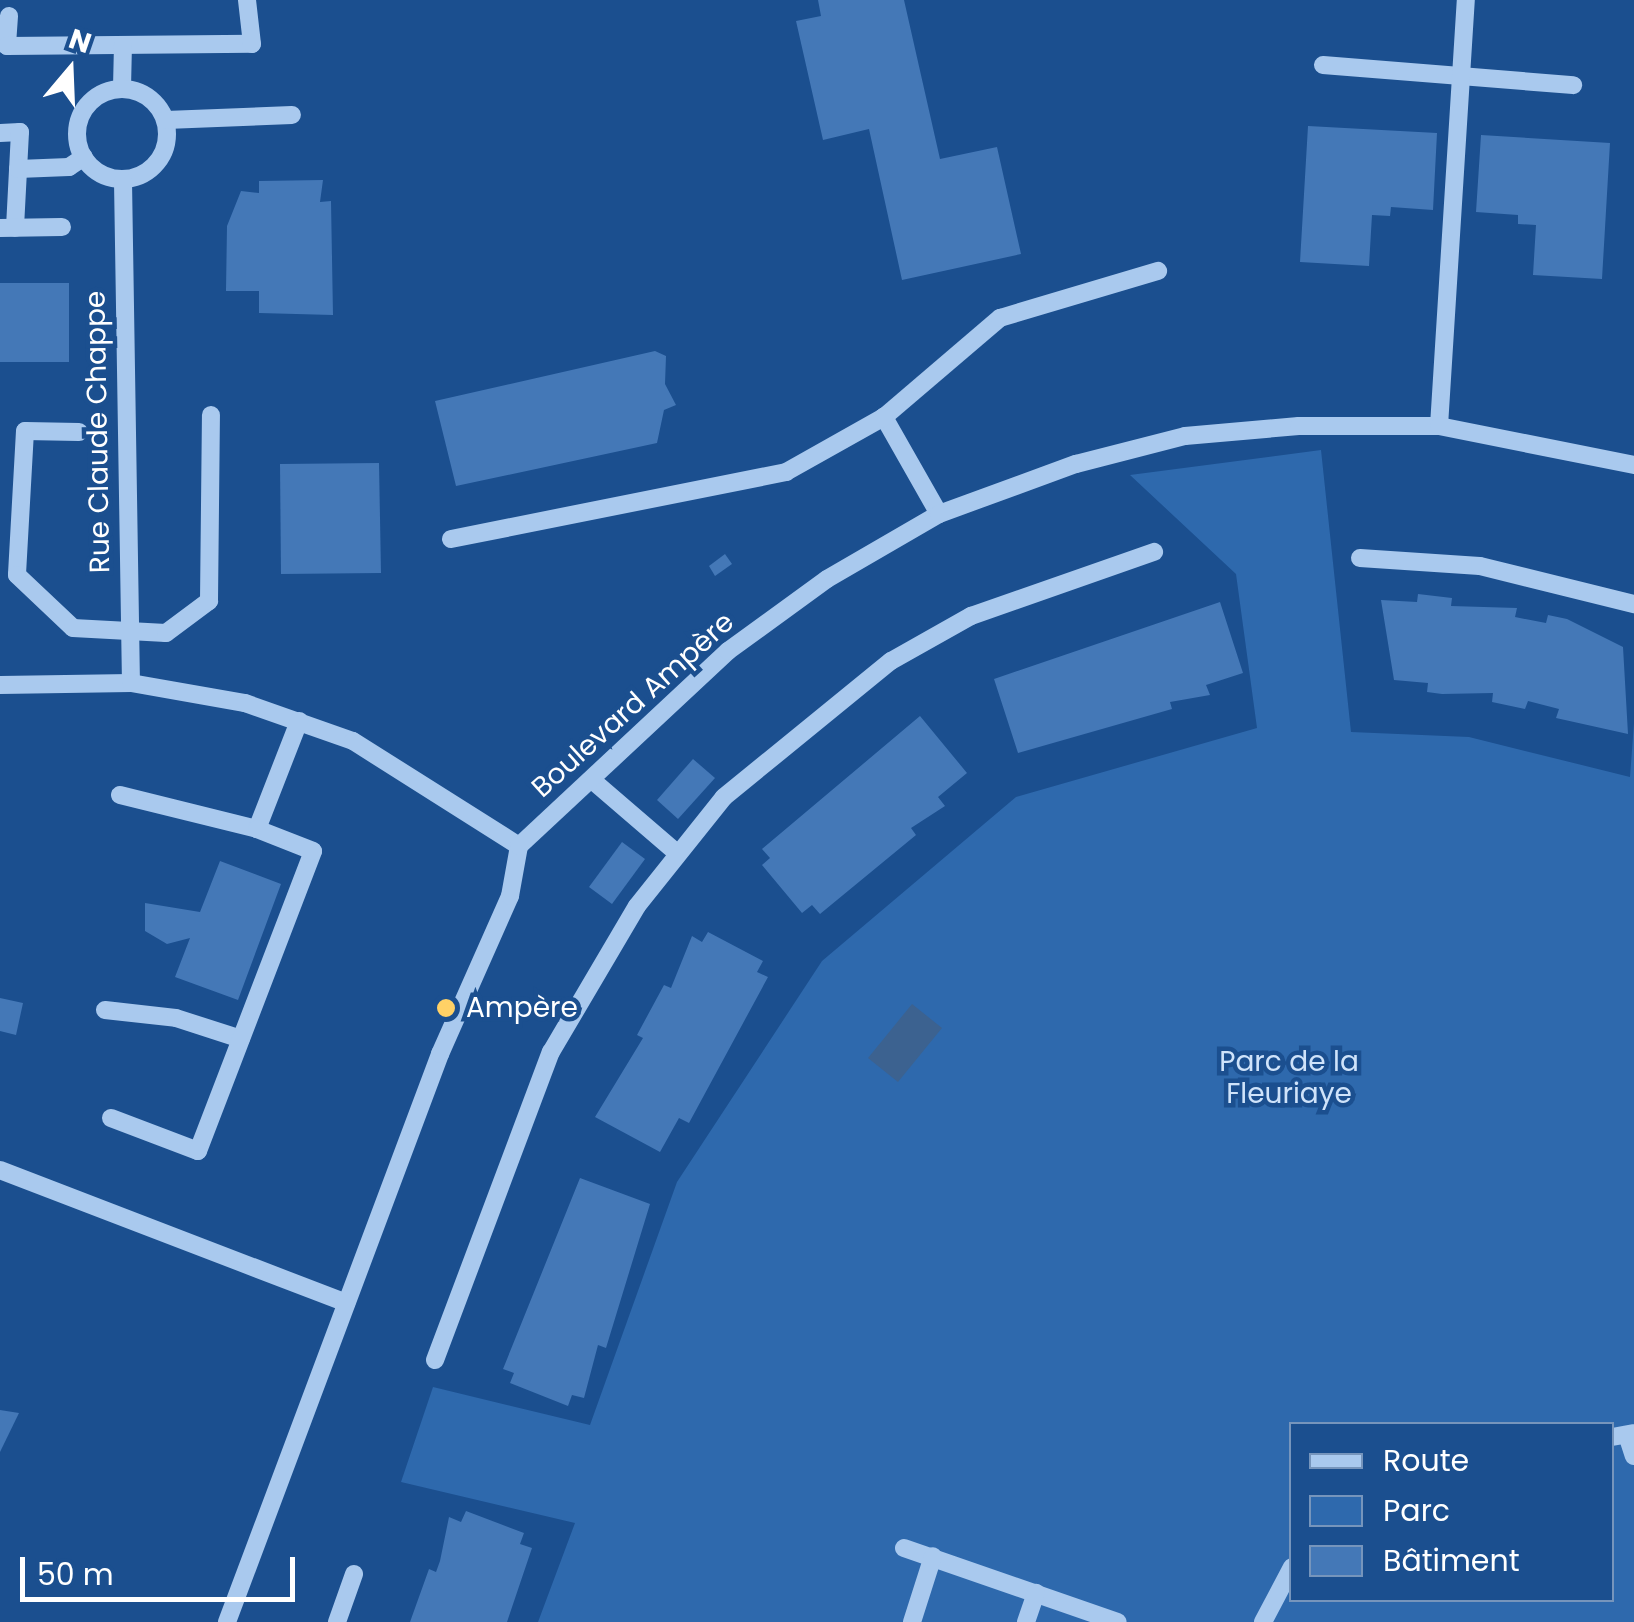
<!DOCTYPE html>
<meta charset="utf-8">
<style>
body{margin:0}
#map{position:relative;width:1634px;height:1622px;overflow:hidden;background:#1b4f8f;font-family:Poppins,sans-serif}
div>[style]{position:absolute}
[style*='--x']{left:calc(var(--x)*1px);top:calc(var(--y)*1px);width:calc(var(--w)*1px);rotate:calc(var(--a)*1deg)}
.green>*{inset:0;background:#2e69ad}
.water>*{inset:0;background:#3c6290}
.building>*{inset:0;background:#4478b7}
.minor>*{height:18px;margin:-9px;padding:0 9px;transform-origin:9px;border-radius:9px;background:#a9c9ee}
.minor>.ring{margin:-9px;padding:0;box-sizing:content-box;background:none;border:18px solid #a9c9ee;border-radius:50%}
.dots>*{width:28px;height:28px;translate:-50% -50%;box-sizing:border-box;border:5px solid #1b4f8f;border-radius:50%}
span{translate:-50% -50%;white-space:nowrap;text-align:center;line-height:1.15;-webkit-text-stroke:9px #1b4f8f;paint-order:stroke}
.street-label{font-size:28px;color:#fff}
.poi-label{font-size:28px;color:#fff}
.left{translate:0 -50%;text-align:left}
.park-label{font-size:28px;color:#cfe3fa}
.legend{position:absolute;left:1289px;top:1422px;width:325px;height:180px;box-sizing:border-box;background:#1b4f8f;border:2px solid #7695bc;margin:0;padding:12px 18px;list-style:none;font-size:30px;color:#fff}
.legend li{display:flex;align-items:center;gap:20px;height:50px}
.legend b{width:50px;border:2px solid #7695bc}
.north{position:absolute;left:20px;top:20px;width:100px;height:100px;-webkit-text-stroke:8px #1b4f8f;paint-order:stroke;rotate:19deg;font-size:28px;font-weight:700;line-height:40px;text-align:center;color:#fff}
.north::after{content:'';display:block;margin:auto;width:35px;height:45px;background:#fff;clip-path:polygon(50% 0,100% 100%,50% 72%,0 100%)}
.scale{position:absolute;left:20px;top:1557px;width:275px;height:45px;box-sizing:border-box;border:5px solid #fff;border-top:0;padding-left:12px;font-size:30px;line-height:35px;white-space:nowrap;color:#fff;-webkit-text-stroke:8px #1b4f8f;paint-order:stroke}
</style>
<div id="map">
<div class="green">
<div style="clip-path:polygon(evenodd,1321px 450px,1351px 732px,1469px 737px,1630px 777px,1634px 723px,1634px 1622px,538px 1622px,575px 1523px,401px 1482px,433px 1387px,590px 1425px,677px 1182px,822px 961px,1016px 797px,1257px 728px,1236px 574px,1130px 475px,1321px 450px,1292px 1424px,1612px 1424px,1612px 1600px,1292px 1600px,1292px 1424px)"></div>
</div>
<div class="water">
<div style="clip-path:polygon(912px 1004px,942px 1028px,898px 1082px,868px 1058px)"></div>
</div>
<div class="building">
<div style="clip-path:polygon(818px 0,904px 0,940px 159px,997px 147px,1021px 254px,902px 280px,869px 129px,823px 140px,796px 21px,821px 16px)"></div>
<div style="clip-path:polygon(1308px 126px,1437px 133px,1433px 210px,1391px 207px,1390px 216px,1372px 215px,1369px 266px,1300px 262px)"></div>
<div style="clip-path:polygon(1481px 135px,1610px 143px,1602px 279px,1533px 275px,1536px 225px,1518px 224px,1518px 215px,1476px 212px)"></div>
<div style="clip-path:polygon(323px 180px,320px 202px,331px 201px,333px 315px,259px 313px,259px 291px,226px 291px,227px 226px,241px 191px,259px 193px,259px 181px)"></div>
<div style="clip-path:polygon(0 283px,69px 283px,69px 362px,0 362px)"></div>
<div style="clip-path:polygon(655px 351px,666px 356px,665px 384px,676px 405px,664px 410px,657px 443px,456px 486px,435px 401px)"></div>
<div style="clip-path:polygon(379px 463px,381px 573px,281px 574px,280px 464px)"></div>
<div style="clip-path:polygon(725px 554px,732px 564px,715px 576px,709px 566px)"></div>
<div style="clip-path:polygon(1418px 594px,1452px 598px,1451px 606px,1517px 608px,1515px 617px,1546px 623px,1548px 615px,1567px 619px,1623px 647px,1628px 734px,1556px 718px,1559px 709px,1528px 701px,1525px 709px,1492px 702px,1493px 693px,1442px 694px,1427px 692px,1428px 683px,1394px 680px,1381px 600px,1417px 602px)"></div>
<div style="clip-path:polygon(1220px 602px,1243px 673px,1206px 685px,1210px 695px,1170px 702px,1172px 709px,1018px 753px,994px 679px)"></div>
<div style="clip-path:polygon(920px 716px,967px 773px,938px 797px,945px 806px,911px 828px,916px 835px,820px 914px,812px 905px,802px 913px,762px 865px,770px 858px,762px 849px)"></div>
<div style="clip-path:polygon(693px 759px,715px 778px,678px 819px,657px 800px)"></div>
<div style="clip-path:polygon(622px 842px,645px 859px,612px 904px,589px 887px)"></div>
<div style="clip-path:polygon(220px 861px,281px 884px,238px 1000px,175px 977px,190px 938px,167px 944px,145px 931px,145px 903px,200px 912px)"></div>
<div style="clip-path:polygon(708px 932px,763px 961px,757px 972px,768px 977px,689px 1123px,679px 1118px,660px 1152px,595px 1117px,643px 1038px,637px 1035px,664px 985px,671px 988px,692px 936px,702px 942px)"></div>
<div style="clip-path:polygon(0 998px,23px 1003px,16px 1035px,0 1031px)"></div>
<div style="clip-path:polygon(580px 1178px,650px 1204px,606px 1348px,598px 1345px,584px 1398px,572px 1395px,568px 1406px,510px 1383px,514px 1373px,503px 1369px)"></div>
<div style="clip-path:polygon(0 1410px,19px 1413px,0 1452px)"></div>
<div style="clip-path:polygon(466px 1511px,524px 1533px,520px 1544px,532px 1548px,507px 1622px,410px 1622px,429px 1569px,436px 1572px,440px 1561px,449px 1517px,461px 1522px)"></div>
</div>
<div class="minor">
<div style="--x:9;--y:16;--w:30;--a:94"></div>
<div style="--x:7;--y:46;--w:245;--a:-0.5"></div>
<div style="--x:252;--y:44;--w:44;--a:-96.5"></div>
<div style="--x:1323;--y:65;--w:251;--a:4.6"></div>
<div style="--x:122;--y:88;--w:43;--a:-88.7"></div>
<div class="ring" style="left:77px;top:89px;width:72px;height:72px"></div>
<div style="--x:166;--y:120;--w:126;--a:-2.3"></div>
<div style="--x:0;--y:133;--w:20;--a:-3"></div>
<div style="--x:20;--y:132;--w:96;--a:93"></div>
<div style="--x:18;--y:169;--w:51;--a:-2.2"></div>
<div style="--x:69;--y:167;--w:18;--a:-34"></div>
<div style="--x:123;--y:181;--w:502;--a:89.09"></div>
<div style="--x:0;--y:228;--w:62;--a:-0.9"></div>
<div style="--x:1439;--y:426;--w:427;--a:-86.4"></div>
<div style="--x:79;--y:432;--w:54;--a:-178.9"></div>
<div style="--x:25;--y:431;--w:144;--a:93.2"></div>
<div style="--x:17;--y:575;--w:77;--a:43.4"></div>
<div style="--x:73;--y:628;--w:93;--a:3.1"></div>
<div style="--x:166;--y:633;--w:54;--a:-36.7"></div>
<div style="--x:209;--y:601;--w:186;--a:-89.4"></div>
<div style="--x:939;--y:514;--w:112;--a:-119.6"></div>
<div style="--x:884;--y:417;--w:153;--a:-40.5"></div>
<div style="--x:1000;--y:318;--w:165;--a:-16.6"></div>
<div style="--x:451;--y:539;--w:342;--a:-11.3"></div>
<div style="--x:786;--y:472;--w:112;--a:-29.3"></div>
<div style="--x:1360;--y:558;--w:120;--a:3.8"></div>
<div style="--x:1480;--y:566;--w:159;--a:13.9"></div>
<div style="--x:0;--y:685;--w:131;--a:-0.9"></div>
<div style="--x:131;--y:683;--w:116;--a:10"></div>
<div style="--x:245;--y:703;--w:114;--a:19.4"></div>
<div style="--x:353;--y:741;--w:196;--a:32.3"></div>
<div style="--x:592;--y:780;--w:112;--a:40.7"></div>
<div style="--x:120;--y:795;--w:141;--a:13.9"></div>
<div style="--x:257;--y:829;--w:116;--a:-68.7"></div>
<div style="--x:105;--y:1010;--w:71;--a:6.4"></div>
<div style="--x:176;--y:1018;--w:68;--a:17.9"></div>
<div style="--x:111;--y:1118;--w:93;--a:20.8"></div>
<div style="--x:198;--y:1151;--w:321;--a:-69"></div>
<div style="--x:313;--y:851;--w:60;--a:-158.6"></div>
<div style="--x:0;--y:1170;--w:371;--a:21"></div>
<div style="--x:435;--y:1360;--w:329;--a:-69.4"></div>
<div style="--x:551;--y:1052;--w:169;--a:-59.5"></div>
<div style="--x:637;--y:906;--w:139;--a:-51.4"></div>
<div style="--x:724;--y:797;--w:215;--a:-39.2"></div>
<div style="--x:891;--y:661;--w:92;--a:-29.4"></div>
<div style="--x:971;--y:616;--w:194;--a:-19.3"></div>
<div style="--x:1627;--y:1435;--w:22;--a:72"></div>
<div style="--x:1612;--y:1437;--w:22;--a:-10"></div>
<div style="--x:904;--y:1548;--w:226;--a:19.1"></div>
<div style="--x:227;--y:1622;--w:607;--a:-69.44"></div>
<div style="--x:440;--y:1054;--w:173;--a:-66.1"></div>
<div style="--x:510;--y:896;--w:51;--a:-79.8"></div>
<div style="--x:519;--y:846;--w:286;--a:-43"></div>
<div style="--x:728;--y:651;--w:122;--a:-36"></div>
<div style="--x:827;--y:579;--w:129;--a:-30.1"></div>
<div style="--x:939;--y:514;--w:146;--a:-20.1"></div>
<div style="--x:1076;--y:464;--w:113;--a:-14.4"></div>
<div style="--x:1185;--y:436;--w:114;--a:-5"></div>
<div style="--x:1299;--y:426;--w:140;--a:0"></div>
<div style="--x:1439;--y:426;--w:199;--a:11.3"></div>
<div style="--x:337;--y:1622;--w:51;--a:-70.5"></div>
<div style="--x:912;--y:1622;--w:69;--a:-72.3"></div>
<div style="--x:1026;--y:1622;--w:31;--a:-71"></div>
<div style="--x:1263;--y:1622;--w:62;--a:-62.2"></div>
</div>
<div class="dots">
<div style="left:446px;top:1008px;background:#ffd166"></div>
</div>
<div class="street-label">
<span style="left:98px;top:432px;rotate:-91deg">Rue Claude Chappe</span>
<span style="left:633px;top:705px;rotate:-42deg">Boulevard Ampère</span>
</div>
<div class="poi-label">
<span class="left" style="left:466px;top:1008px">Ampère</span>
</div>
<div class="park-label">
<span style="left:1289px;top:1078px">Parc de la<br>Fleuriaye</span>
</div>
<ul class="legend">
<li><b style="height:12px;background:#a9c9ee"></b>Route</li>
<li><b style="height:28px;background:#2e69ad"></b>Parc</li>
<li><b style="height:28px;background:#4478b7"></b>Bâtiment</li>
</ul>
<div class="north">N</div>
<div class="scale">50 m</div>
</div>
